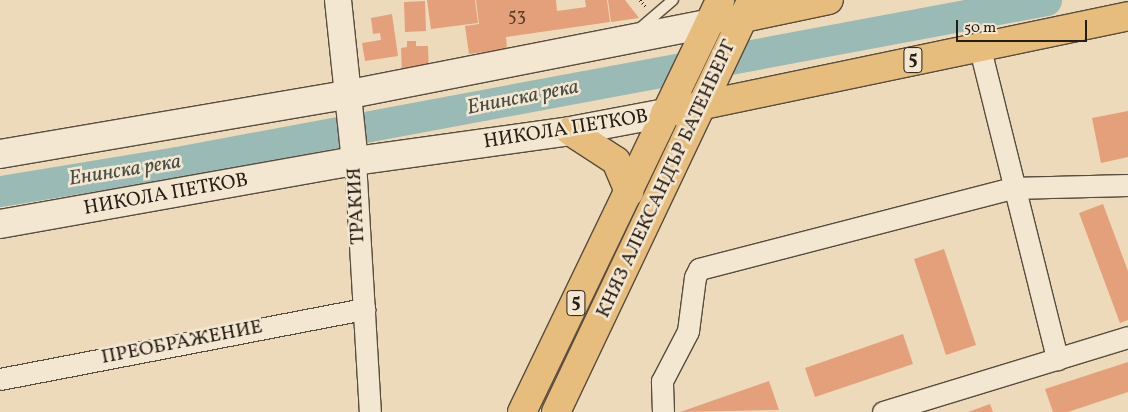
<!DOCTYPE html>
<meta charset="utf-8">
<style>
body{margin:0}
#map{position:relative;width:1128px;height:412px;overflow:hidden;background:#eddaba;font-family:Vollkorn,serif}
div>[style]{position:absolute}
[style*='--x']{left:calc(var(--x)*1px);top:calc(var(--y)*1px);width:calc(var(--w)*1px);rotate:calc(var(--a)*1deg)}
.river>*{height:31px;margin:-15.5px;padding:0 15.5px;transform-origin:15.5px;border-radius:15.5px;background:#9abab5}
.building>*{inset:0;background:#e4a07a}
.path>*{height:3px;margin-top:-1.5px;transform-origin:0;background:repeating-linear-gradient(90deg,#261d15 0 1px,transparent 0 3.5px)}
.roads{filter:drop-shadow(1px 0 #584c3e) drop-shadow(-1px 0 #584c3e) drop-shadow(0 1px #584c3e) drop-shadow(0 -1px #584c3e)}
.service>*{height:10px;margin:-5px;padding:0 5px;transform-origin:5px;border-radius:5px;background:#f3e7d2}
.minor>*{height:21px;margin:-10.5px;padding:0 10.5px;transform-origin:10.5px;border-radius:10.5px;background:#f3e7d2}
.tertiary>*{height:26px;margin:-13px;padding:0 13px;transform-origin:13px;border-radius:13px;background:#f3e7d2}
.secondary>*{height:28px;margin:-14px;padding:0 14px;transform-origin:14px;border-radius:14px;background:#f3e7d2}
.primary>*{height:28px;margin:-14px;padding:0 14px;transform-origin:14px;border-radius:14px;background:#e6bd7d}
span{translate:-50% -50%;white-space:nowrap;text-align:center;line-height:1.15;-webkit-text-stroke:5px #f3e7d2;paint-order:stroke}
.number-label{font-size:18px;color:#563e2e}
.number-label span{-webkit-text-stroke-width:0}
.shield-label span{padding:1px 4px;background:#f3e7d2;border:1px solid;border-radius:4px;-webkit-text-stroke-width:0}
.shield-label{font-size:19px;color:#261d15;font-weight:700}
.street-label{font-size:20px;color:#261d15}
.water-label{font-size:21px;color:#494c45;font-style:italic}
.scale{position:absolute;left:956px;top:20px;width:131px;height:22px;box-sizing:border-box;border:2px solid #261d15;border-top:0;padding-left:6px;font-size:15px;line-height:18px;white-space:nowrap;color:#261d15;-webkit-text-stroke:4px #f3e7d2;paint-order:stroke}
</style>
<div id="map">
<div class="river">
<div style="--x:0;--y:191;--w:179;--a:-9.3"></div>
<div style="--x:177;--y:162;--w:884;--a:-10.56"></div>
</div>
<div class="building">
<div style="clip-path:polygon(427px 0,475px 0,478px 23px,431px 29px)"></div>
<div style="clip-path:polygon(476px 0,556px 0,557px 11px,586px 7px,585px 0,607px 0,610px 22px,506px 37px,507px 49px,469px 54px,465px 26px,479px 24px)"></div>
<div style="clip-path:polygon(608px 0,625px 0,639px 18px,611px 22px)"></div>
<div style="clip-path:polygon(425px 1px,426px 31px,405px 32px,404px 2px)"></div>
<div style="clip-path:polygon(392px 14px,398px 56px,365px 61px,362px 43px,381px 40px,380px 33px,373px 34px,371px 18px)"></div>
<div style="clip-path:polygon(407px 41px,416px 41px,416px 46px,428px 46px,429px 74px,402px 76px,401px 48px,407px 47px)"></div>
<div style="clip-path:polygon(1128px 111px,1128px 157px,1101px 163px,1092px 118px)"></div>
<div style="clip-path:polygon(1103px 204px,1128px 271px,1128px 320px,1120px 323px,1079px 213px)"></div>
<div style="clip-path:polygon(944px 249px,976px 345px,946px 355px,914px 259px)"></div>
<div style="clip-path:polygon(903px 334px,913px 364px,815px 397px,805px 368px)"></div>
<div style="clip-path:polygon(1128px 362px,1128px 392px,1068px 412px,1053px 412px,1045px 389px)"></div>
<div style="clip-path:polygon(769px 381px,779px 410px,680px 412px)"></div>
<div style="clip-path:polygon(990px 404px,993px 412px,968px 412px)"></div>
</div>
<div class="path">
<div style="--x:640;--y:0;--w:9;--a:49"></div>
</div>
<div class="roads">
<div class="service">
<div style="--x:638;--y:30;--w:46;--a:-40.6"></div>
</div>
<div class="minor">
<div style="--x:979;--y:45;--w:324;--a:76"></div>
<div style="--x:355;--y:161;--w:251;--a:86.6"></div>
<div style="--x:0;--y:379;--w:371;--a:-10.9"></div>
<div style="--x:663;--y:412;--w:31;--a:-92"></div>
<div style="--x:662;--y:381;--w:56;--a:-62.5"></div>
<div style="--x:688;--y:331;--w:54;--a:-82.6"></div>
<div style="--x:695;--y:277;--w:9;--a:-63"></div>
<div style="--x:699;--y:269;--w:323;--a:-14.5"></div>
<div style="--x:1012;--y:188;--w:116;--a:-1.5"></div>
<div style="--x:883;--y:412;--w:256;--a:-17"></div>
</div>
<div class="tertiary">
<div style="--x:338;--y:0;--w:162;--a:84"></div>
</div>
<div class="secondary">
<div style="--x:0;--y:154;--w:355;--a:-9.7"></div>
<div style="--x:350;--y:94;--w:365;--a:-11.1"></div>
<div style="--x:0;--y:224;--w:361;--a:-10.1"></div>
<div style="--x:355;--y:161;--w:217;--a:-7.9"></div>
<div style="--x:570;--y:131;--w:97;--a:-10.7"></div>
</div>
<div class="primary">
<div style="--x:729;--y:21;--w:102;--a:-11.9"></div>
<div style="--x:665;--y:113;--w:473;--a:-11.8"></div>
<div style="--x:570;--y:131;--w:55;--a:33.1"></div>
<div style="--x:616;--y:161;--w:34;--a:67"></div>
<div style="--x:522;--y:412;--w:457;--a:-64.3"></div>
<div style="--x:556;--y:412;--w:456;--a:-64.6"></div>
</div>
</div>
<div class="number-label">
<span style="left:517px;top:17px">53</span>
</div>
<div class="shield-label">
<span style="left:913px;top:60px">5</span>
<span style="left:576px;top:303px">5</span>
</div>
<div class="street-label">
<span style="left:566px;top:130px;rotate:-9deg">НИКОЛА ПЕТКОВ</span>
<span style="left:667px;top:179px;rotate:-65deg">КНЯЗ АЛЕКСАНДЪР БАТЕНБЕРГ</span>
<span style="left:166px;top:195px;rotate:-10deg">НИКОЛА ПЕТКОВ</span>
<span style="left:357px;top:206px;rotate:-93deg">ТРАКИЯ</span>
<span style="left:182px;top:343px;rotate:-11deg">ПРЕОБРАЖЕНИЕ</span>
</div>
<div class="water-label">
<span style="left:523px;top:98px;rotate:-11deg">Енинска река</span>
<span style="left:125px;top:171px;rotate:-9deg">Енинска река</span>
</div>
<div class="scale">50 m</div>
</div>
